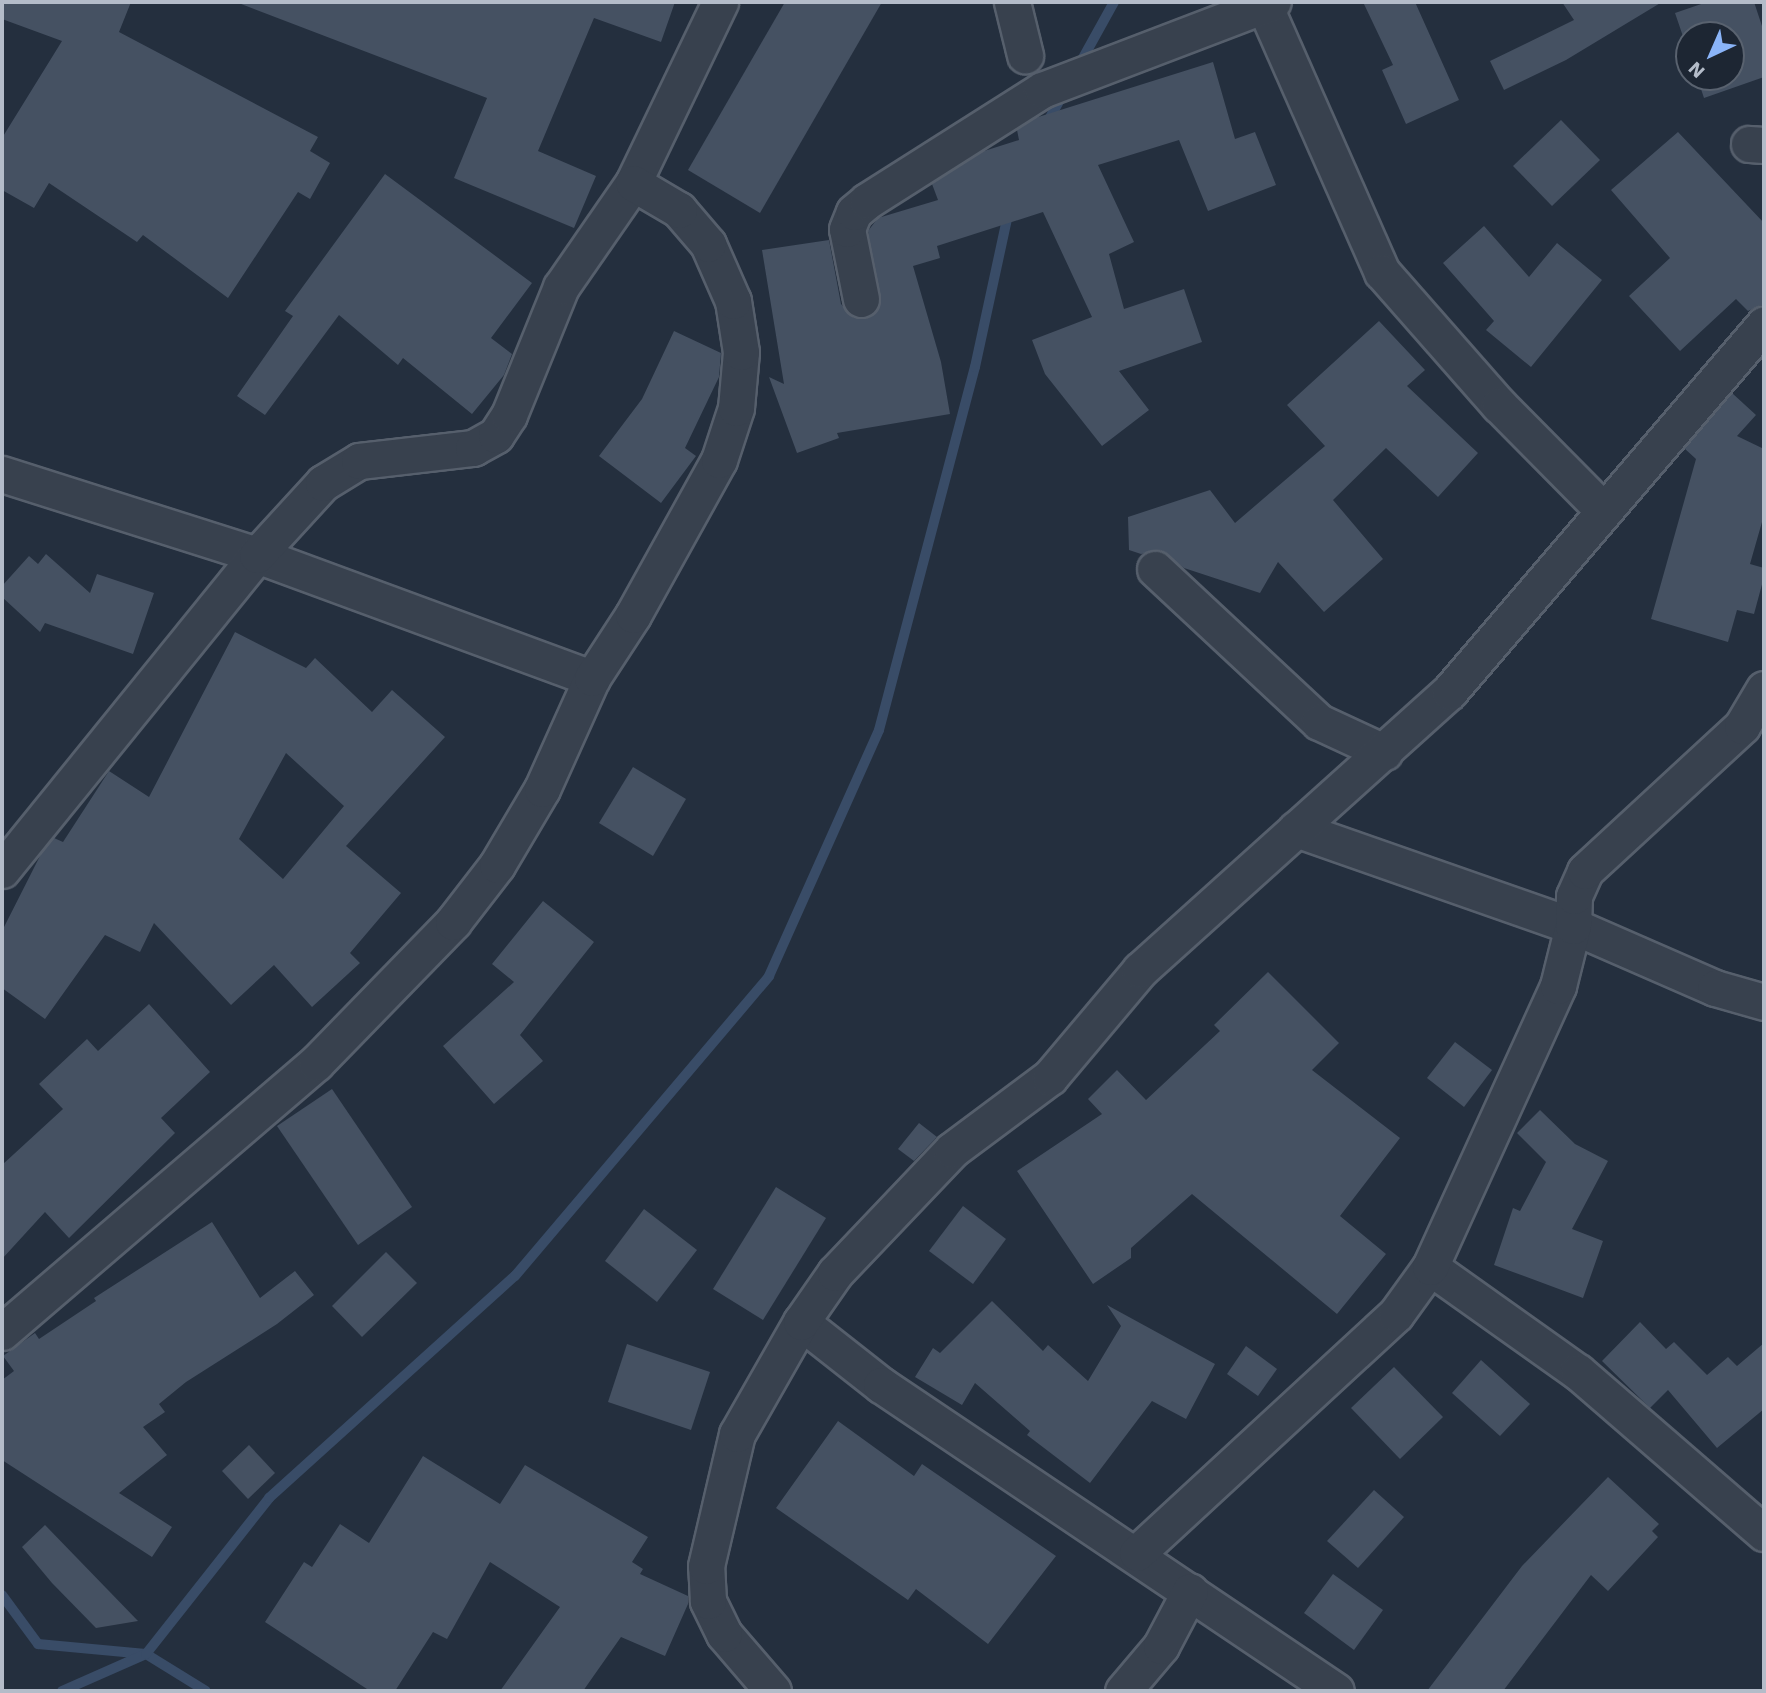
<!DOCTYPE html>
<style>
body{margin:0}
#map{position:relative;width:1766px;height:1693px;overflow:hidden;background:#242f3e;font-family:"Work Sans",sans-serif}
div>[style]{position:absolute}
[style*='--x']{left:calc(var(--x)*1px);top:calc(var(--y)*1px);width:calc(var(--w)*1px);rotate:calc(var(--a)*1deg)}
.stream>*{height:10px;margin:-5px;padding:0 5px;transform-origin:5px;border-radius:5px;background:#394c67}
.building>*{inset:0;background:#455162}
.roads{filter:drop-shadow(2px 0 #565f6c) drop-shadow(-2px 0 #565f6c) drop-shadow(0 2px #565f6c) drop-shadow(0 -2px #565f6c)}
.street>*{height:35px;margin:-17.5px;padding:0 17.5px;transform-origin:17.5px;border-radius:17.5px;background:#38414e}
span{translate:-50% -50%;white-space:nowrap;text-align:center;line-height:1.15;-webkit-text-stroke:5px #1d2633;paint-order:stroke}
.frame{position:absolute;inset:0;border:4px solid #b4bcc9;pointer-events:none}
.north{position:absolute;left:1675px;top:21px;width:70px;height:70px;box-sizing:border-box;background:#1d2633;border:2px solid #59626f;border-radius:50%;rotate:224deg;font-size:19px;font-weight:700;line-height:28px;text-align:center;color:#b4bcc9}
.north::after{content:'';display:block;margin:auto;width:24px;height:32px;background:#8ab4f8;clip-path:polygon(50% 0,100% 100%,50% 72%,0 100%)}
</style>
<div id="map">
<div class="stream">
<div style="--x:1078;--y:67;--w:74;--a:-61"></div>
<div style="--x:1047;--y:123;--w:37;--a:-61"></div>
<div style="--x:2;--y:1595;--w:61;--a:53.7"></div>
<div style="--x:38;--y:1644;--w:108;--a:5.3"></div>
<div style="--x:146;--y:1654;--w:70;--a:31.7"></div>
<div style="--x:62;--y:1691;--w:92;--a:-23.8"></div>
<div style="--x:146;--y:1654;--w:199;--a:-51.7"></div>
<div style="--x:269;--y:1498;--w:331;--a:-42.1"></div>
<div style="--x:515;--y:1276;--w:393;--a:-49.7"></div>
<div style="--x:769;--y:976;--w:269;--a:-65.9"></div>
<div style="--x:879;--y:730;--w:375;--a:-75.2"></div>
<div style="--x:975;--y:367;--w:161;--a:-77.8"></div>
</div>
<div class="building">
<div style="clip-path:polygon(2px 2px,131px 2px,119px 32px,318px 137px,310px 151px,330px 163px,310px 199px,298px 192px,228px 298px,143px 235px,137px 242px,49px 183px,34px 208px,2px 190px,2px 138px,62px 41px,2px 19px)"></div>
<div style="clip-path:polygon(236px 2px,675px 2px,661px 42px,594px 18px,538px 151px,596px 176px,574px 228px,454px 178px,487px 98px)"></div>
<div style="clip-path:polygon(785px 2px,882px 2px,760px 213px,688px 170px)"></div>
<div style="clip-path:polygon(1363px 2px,1415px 2px,1459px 100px,1406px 124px,1382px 70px,1393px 65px)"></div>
<div style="clip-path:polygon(1562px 2px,1662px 2px,1566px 60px,1504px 90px,1490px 61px,1574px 20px)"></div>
<div style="clip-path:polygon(1707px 2px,1754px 2px,1764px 32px,1764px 77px,1704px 98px,1697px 77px,1731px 77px,1731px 35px,1689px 35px,1689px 54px,1675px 13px)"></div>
<div style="clip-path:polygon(1213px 62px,1235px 139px,1255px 132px,1276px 185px,1208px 211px,1179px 140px,1098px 165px,1134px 242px,1109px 254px,1124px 309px,1184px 289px,1202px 342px,1119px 371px,1149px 410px,1102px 446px,1045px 374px,1032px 340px,1092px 317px,1043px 212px,937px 246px,940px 258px,913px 266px,941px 362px,950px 414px,837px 433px,839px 438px,797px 453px,769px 377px,784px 384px,762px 250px,829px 240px,841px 304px,854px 318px,866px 319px,880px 305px,868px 231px,878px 218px,938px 200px,932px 184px,981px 152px,1019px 140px,1017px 130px,1035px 118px)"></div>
<div style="clip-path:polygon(1561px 120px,1600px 160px,1552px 206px,1513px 166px)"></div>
<div style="clip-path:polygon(1678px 132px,1764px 223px,1764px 304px,1748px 311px,1736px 299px,1680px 351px,1629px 296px,1670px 258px,1611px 190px)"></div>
<div style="clip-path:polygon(385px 174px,532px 283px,491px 338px,512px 354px,504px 375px,472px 414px,403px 358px,398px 365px,339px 315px,265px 415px,237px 396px,293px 316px,285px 311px)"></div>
<div style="clip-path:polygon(1484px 226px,1529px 277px,1557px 243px,1602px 280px,1531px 367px,1486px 330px,1494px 321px,1443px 263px)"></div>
<div style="clip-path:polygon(1379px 321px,1425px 370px,1407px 386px,1478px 453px,1438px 497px,1386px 448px,1333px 500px,1383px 559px,1324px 612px,1278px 562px,1260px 593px,1184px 568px,1160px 550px,1141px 554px,1129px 550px,1128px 517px,1210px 490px,1235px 523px,1325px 446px,1287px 405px)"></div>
<div style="clip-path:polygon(674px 331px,721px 353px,719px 377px,685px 448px,696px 456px,661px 503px,599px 456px,642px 399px)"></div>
<div style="clip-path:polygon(1732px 393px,1756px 415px,1737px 436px,1764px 449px,1764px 515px,1750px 564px,1764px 568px,1764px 577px,1754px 614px,1737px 610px,1728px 642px,1651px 619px,1696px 459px,1684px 448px)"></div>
<div style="clip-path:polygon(46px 554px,90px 593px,97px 574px,154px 593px,133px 654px,45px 623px,40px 632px,2px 597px,2px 586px,29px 556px,38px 564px)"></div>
<div style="clip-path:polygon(evenodd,235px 632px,306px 668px,315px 658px,372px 712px,392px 690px,445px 737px,346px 846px,401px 893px,350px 953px,360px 963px,312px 1007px,274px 965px,231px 1005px,154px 923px,140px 952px,105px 935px,45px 1019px,2px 988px,2px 931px,42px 852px,54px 838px,63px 842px,109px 771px,149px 797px,235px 632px,286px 753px,344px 806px,283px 879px,239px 839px,286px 753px)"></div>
<div style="clip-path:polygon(633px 767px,686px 799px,653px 856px,599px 823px)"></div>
<div style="clip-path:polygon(543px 901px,594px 942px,520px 1035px,543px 1061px,494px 1104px,443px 1046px,514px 982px,492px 964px)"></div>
<div style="clip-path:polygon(1268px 972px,1339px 1043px,1312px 1070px,1400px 1138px,1340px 1216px,1386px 1254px,1337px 1314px,1192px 1194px,1131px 1248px,1131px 1258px,1093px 1284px,1017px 1171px,1102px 1114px,1088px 1099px,1117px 1070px,1146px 1100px,1220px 1031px,1214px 1025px)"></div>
<div style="clip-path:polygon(149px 1004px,210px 1072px,161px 1118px,175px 1133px,69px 1238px,45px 1212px,2px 1259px,2px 1165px,63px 1109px,39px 1084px,87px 1039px,98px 1051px)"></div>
<div style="clip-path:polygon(1455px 1042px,1492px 1070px,1464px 1107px,1427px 1078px)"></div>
<div style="clip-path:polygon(332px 1089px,412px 1207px,358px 1245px,277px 1126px)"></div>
<div style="clip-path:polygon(1540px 1110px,1575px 1144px,1608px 1161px,1572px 1229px,1603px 1241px,1583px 1298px,1494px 1265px,1513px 1208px,1520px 1211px,1546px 1162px,1517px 1133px)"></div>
<div style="clip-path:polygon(919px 1123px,937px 1137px,914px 1161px,898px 1149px)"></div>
<div style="clip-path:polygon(776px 1187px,826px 1218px,763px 1320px,713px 1289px)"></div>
<div style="clip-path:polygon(963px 1206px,1006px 1239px,973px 1284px,929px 1251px)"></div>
<div style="clip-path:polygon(644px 1209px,697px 1250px,657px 1302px,605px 1261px)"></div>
<div style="clip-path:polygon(212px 1222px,260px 1298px,295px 1271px,314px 1295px,277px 1324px,186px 1382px,159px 1404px,165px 1412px,143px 1427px,167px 1455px,119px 1493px,172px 1527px,152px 1557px,2px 1460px,2px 1380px,14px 1371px,3px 1356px,35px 1333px,39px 1339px,96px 1301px,94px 1298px)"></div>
<div style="clip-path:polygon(386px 1252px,417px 1283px,362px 1337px,332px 1306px)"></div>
<div style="clip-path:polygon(992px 1301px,1043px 1351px,1048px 1345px,1088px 1381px,1121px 1326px,1107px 1305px,1215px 1364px,1186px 1419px,1152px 1401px,1090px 1483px,1027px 1435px,1030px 1431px,975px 1383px,962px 1405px,915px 1377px,933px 1348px,940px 1353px)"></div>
<div style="clip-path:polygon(1640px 1322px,1666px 1349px,1674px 1342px,1707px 1375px,1728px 1357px,1737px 1366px,1764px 1343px,1764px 1409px,1717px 1448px,1668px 1390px,1650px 1408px,1602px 1361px)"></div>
<div style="clip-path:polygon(627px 1344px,710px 1372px,691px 1430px,608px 1402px)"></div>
<div style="clip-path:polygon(1246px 1346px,1277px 1369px,1258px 1396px,1227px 1374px)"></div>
<div style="clip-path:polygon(1481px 1360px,1530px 1404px,1500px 1436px,1452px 1393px)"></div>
<div style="clip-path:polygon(1394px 1367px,1443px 1417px,1400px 1459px,1351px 1408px)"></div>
<div style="clip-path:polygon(838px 1421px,914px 1476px,922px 1464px,1056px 1556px,988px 1644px,916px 1589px,908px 1600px,776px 1508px)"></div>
<div style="clip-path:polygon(249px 1445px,275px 1473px,248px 1499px,222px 1471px)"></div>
<div style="clip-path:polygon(423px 1456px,500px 1504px,525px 1465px,648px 1537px,632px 1562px,643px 1569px,640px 1574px,688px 1596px,688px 1604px,665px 1656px,621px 1637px,583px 1691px,500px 1691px,560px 1607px,490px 1562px,447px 1639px,433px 1632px,395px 1691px,370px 1691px,265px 1622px,304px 1562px,312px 1567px,340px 1524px,369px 1543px)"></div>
<div style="clip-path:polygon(1608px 1477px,1659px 1524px,1652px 1531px,1658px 1537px,1608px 1591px,1591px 1575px,1503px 1691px,1427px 1691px,1522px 1566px)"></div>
<div style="clip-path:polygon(1374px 1490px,1404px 1517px,1358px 1568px,1327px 1541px)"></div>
<div style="clip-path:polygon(45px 1525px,138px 1621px,96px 1628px,52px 1583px,22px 1547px)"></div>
<div style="clip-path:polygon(1333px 1574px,1383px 1610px,1354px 1650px,1304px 1613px)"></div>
</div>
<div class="roads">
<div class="street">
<div style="--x:1012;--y:2;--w:55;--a:76.2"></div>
<div style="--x:1265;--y:7;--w:290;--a:66.2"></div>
<div style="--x:1382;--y:272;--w:177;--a:48.7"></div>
<div style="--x:1499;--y:405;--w:149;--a:45.3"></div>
<div style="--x:1749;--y:144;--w:15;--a:4"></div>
<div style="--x:861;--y:299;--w:71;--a:-101.3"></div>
<div style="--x:847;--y:229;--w:18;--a:-68"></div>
<div style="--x:854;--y:212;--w:17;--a:-40"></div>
<div style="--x:867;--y:201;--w:207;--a:-32.4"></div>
<div style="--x:1042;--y:90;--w:247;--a:-20.9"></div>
<div style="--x:2;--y:474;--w:268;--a:17.6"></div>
<div style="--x:257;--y:555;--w:357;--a:20.2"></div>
<div style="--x:1155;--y:569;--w:224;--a:43"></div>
<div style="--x:1319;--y:722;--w:72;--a:24.8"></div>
<div style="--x:1296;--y:829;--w:293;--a:19.3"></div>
<div style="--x:1573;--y:926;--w:155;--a:23.6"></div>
<div style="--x:1715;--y:988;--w:51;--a:15.9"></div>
<div style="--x:2;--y:870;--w:405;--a:-51"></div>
<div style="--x:257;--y:555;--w:98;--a:-47.5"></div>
<div style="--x:323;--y:483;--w:42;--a:-31.4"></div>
<div style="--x:359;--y:461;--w:115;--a:-6.5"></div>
<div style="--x:473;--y:448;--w:26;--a:-29"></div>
<div style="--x:496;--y:435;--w:24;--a:-57"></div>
<div style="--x:509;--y:415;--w:138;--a:-67.9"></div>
<div style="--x:561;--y:287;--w:126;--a:-55.3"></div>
<div style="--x:633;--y:183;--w:201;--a:-64.3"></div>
<div style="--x:1430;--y:1267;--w:181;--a:35.4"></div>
<div style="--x:1578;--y:1372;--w:246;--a:40.9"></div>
<div style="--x:801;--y:1322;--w:102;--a:38.2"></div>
<div style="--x:881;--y:1385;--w:548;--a:33.92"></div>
<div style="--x:2;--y:1332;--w:413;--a:-40.6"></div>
<div style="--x:316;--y:1063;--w:197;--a:-45.8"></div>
<div style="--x:453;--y:922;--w:72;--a:-52.3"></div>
<div style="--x:497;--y:865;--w:88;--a:-59.4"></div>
<div style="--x:542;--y:789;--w:122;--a:-65.8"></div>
<div style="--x:592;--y:678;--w:75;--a:-56.9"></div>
<div style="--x:633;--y:615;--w:177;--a:-61"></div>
<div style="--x:719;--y:460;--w:55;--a:-71.9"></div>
<div style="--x:736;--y:408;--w:56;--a:-84.9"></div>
<div style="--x:741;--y:352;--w:52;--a:-98.9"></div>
<div style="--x:733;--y:301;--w:62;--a:-113.7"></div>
<div style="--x:708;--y:244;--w:45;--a:-130.5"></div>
<div style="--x:679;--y:210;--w:53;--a:-149.6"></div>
<div style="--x:1137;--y:1553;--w:352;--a:-42.7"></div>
<div style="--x:1396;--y:1314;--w:58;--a:-54.1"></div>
<div style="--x:1430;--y:1267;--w:309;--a:-65.5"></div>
<div style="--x:1558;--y:986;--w:62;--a:-76"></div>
<div style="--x:1573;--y:926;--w:30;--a:-88"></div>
<div style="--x:1574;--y:896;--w:27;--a:-66"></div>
<div style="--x:1585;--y:871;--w:214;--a:-42.7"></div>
<div style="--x:1742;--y:726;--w:43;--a:-59.3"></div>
<div style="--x:773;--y:1691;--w:75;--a:-130.7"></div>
<div style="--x:724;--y:1634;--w:37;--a:-116"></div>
<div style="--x:708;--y:1601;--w:35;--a:-93"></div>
<div style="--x:706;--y:1566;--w:136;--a:-76.8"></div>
<div style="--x:737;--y:1434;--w:129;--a:-60.3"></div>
<div style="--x:801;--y:1322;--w:60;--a:-55.2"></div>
<div style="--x:835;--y:1273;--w:170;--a:-46.4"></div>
<div style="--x:952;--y:1150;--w:122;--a:-36.7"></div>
<div style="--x:1050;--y:1077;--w:140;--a:-49.9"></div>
<div style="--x:1140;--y:970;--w:416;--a:-42"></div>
<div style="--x:1449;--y:692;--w:484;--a:-49.4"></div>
<div style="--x:1123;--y:1691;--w:59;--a:-49.8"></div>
<div style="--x:1161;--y:1646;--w:62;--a:-62.2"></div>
</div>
</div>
<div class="frame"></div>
<div class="north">N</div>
</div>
